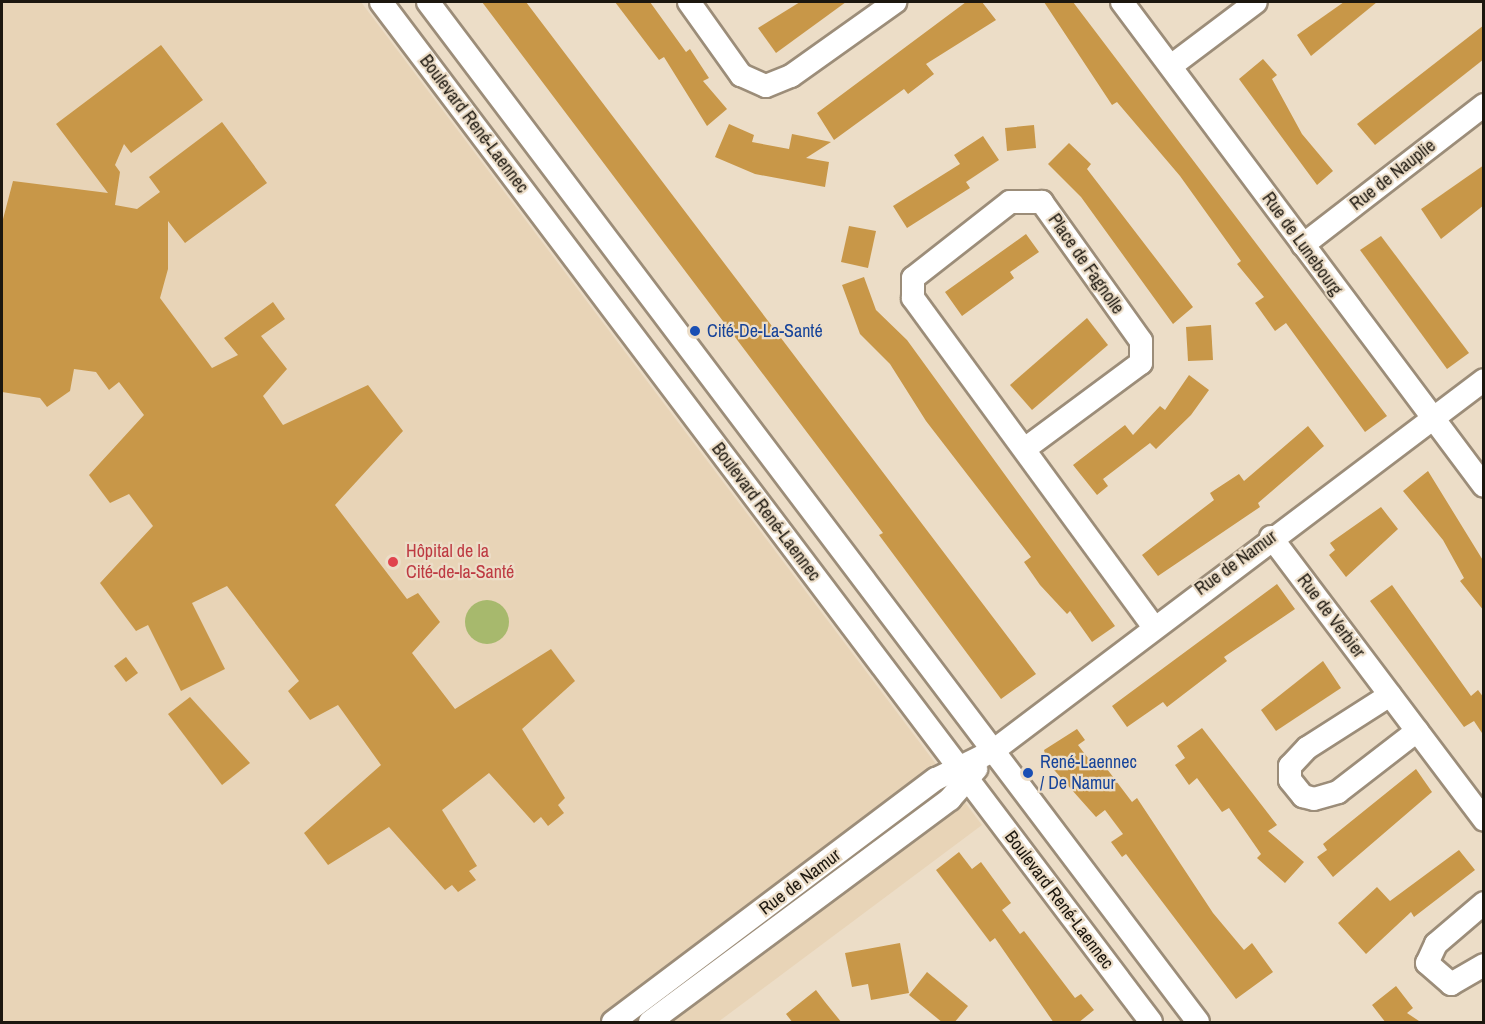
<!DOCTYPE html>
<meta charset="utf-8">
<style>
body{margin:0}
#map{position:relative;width:1485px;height:1024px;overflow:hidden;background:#ecddc7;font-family:"Archivo Narrow",sans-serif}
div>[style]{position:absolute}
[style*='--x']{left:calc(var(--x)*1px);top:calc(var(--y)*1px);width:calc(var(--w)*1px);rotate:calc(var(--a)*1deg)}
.built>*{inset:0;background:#e8d4b7}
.green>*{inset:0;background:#a7b96d}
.round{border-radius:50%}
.building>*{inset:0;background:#c89748}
.roads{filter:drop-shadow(2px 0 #9c8d79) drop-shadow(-2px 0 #9c8d79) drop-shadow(0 2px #9c8d79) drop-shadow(0 -2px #9c8d79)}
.minor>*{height:22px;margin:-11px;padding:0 11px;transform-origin:11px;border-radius:11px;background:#fff}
.dots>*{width:16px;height:16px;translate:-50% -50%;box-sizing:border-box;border:3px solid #ecddc7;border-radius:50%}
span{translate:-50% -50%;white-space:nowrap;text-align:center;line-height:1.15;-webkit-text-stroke:4.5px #ecddc7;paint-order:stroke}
.street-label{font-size:18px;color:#1c170f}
.transit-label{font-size:18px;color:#164399}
.left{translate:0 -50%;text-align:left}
.health-label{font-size:18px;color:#be3a42}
.frame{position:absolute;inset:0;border:3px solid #1c170f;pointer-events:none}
</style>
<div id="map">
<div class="built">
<div style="clip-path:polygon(2px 2px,361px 2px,982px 825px,718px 1022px,2px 1022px)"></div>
</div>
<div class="green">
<div class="round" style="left:465px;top:600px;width:44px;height:44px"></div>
</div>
<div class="building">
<div style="clip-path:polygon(482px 2px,526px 2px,1036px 674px,1001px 699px,879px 535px,883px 533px)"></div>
<div style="clip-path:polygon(615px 2px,650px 2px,686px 52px,690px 49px,709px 78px,703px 81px,727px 109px,707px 126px,664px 57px,659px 60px)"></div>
<div style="clip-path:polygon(800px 2px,846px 2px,776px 53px,758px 28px)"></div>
<div style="clip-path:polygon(966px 2px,982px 2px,996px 20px,926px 64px,934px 74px,908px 94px,904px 89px,834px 140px,817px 113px)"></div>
<div style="clip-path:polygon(1044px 2px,1073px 2px,1387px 416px,1365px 432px,1286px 323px,1275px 331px,1255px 303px,1264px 297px,1237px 264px,1241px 261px,1180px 176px,1117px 102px,1112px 105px)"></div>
<div style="clip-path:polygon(1344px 2px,1377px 2px,1311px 56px,1297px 35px)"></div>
<div style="clip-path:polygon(1484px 25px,1484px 59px,1375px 145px,1357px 124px)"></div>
<div style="clip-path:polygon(161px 45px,203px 100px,131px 153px,124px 144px,115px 165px,120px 172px,115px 205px,137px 209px,160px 192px,149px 177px,222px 122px,267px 183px,185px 243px,168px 221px,168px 269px,160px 298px,212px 368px,238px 355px,224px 338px,273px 302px,285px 319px,261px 336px,287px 369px,263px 396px,283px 425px,368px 385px,403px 431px,335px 505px,407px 599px,418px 593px,440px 622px,412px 653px,455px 709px,551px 649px,575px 681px,522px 729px,565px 798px,558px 805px,564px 813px,548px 826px,541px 817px,534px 823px,489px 773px,442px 810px,477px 866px,469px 871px,476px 880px,458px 892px,452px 885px,445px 890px,389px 827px,328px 865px,304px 833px,381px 765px,338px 705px,310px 720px,288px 691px,299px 681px,227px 586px,192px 603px,225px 669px,181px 691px,148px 625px,136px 631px,100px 583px,153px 526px,129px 494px,110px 503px,89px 475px,144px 415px,119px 382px,109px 390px,96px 372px,74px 369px,70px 391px,47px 407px,40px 398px,2px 392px,2px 223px,13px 181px,108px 193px,56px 124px)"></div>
<div style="clip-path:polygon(1263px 59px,1277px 75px,1272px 79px,1302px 134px,1333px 171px,1317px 185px,1239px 79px)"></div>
<div style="clip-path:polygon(729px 124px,754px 135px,752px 142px,789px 149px,792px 134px,831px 142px,806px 158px,829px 162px,825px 187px,755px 174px,715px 157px)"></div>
<div style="clip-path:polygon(1034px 125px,1036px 148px,1007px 151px,1005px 128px)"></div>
<div style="clip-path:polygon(983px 136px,999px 160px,966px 182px,970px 188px,907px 228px,893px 206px,960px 164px,954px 155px)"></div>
<div style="clip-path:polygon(1069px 143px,1091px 164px,1087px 169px,1193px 307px,1173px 324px,1081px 197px,1048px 164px)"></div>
<div style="clip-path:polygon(1484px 165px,1484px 205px,1441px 239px,1421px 209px)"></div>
<div style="clip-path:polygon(849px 226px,876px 231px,868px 268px,841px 262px)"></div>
<div style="clip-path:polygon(1026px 234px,1039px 252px,1010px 272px,1014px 278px,962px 316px,945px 292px)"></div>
<div style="clip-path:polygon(1381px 236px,1469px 353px,1447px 369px,1360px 250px)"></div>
<div style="clip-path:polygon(864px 277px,876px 310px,907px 340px,1115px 626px,1092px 642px,1070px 611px,1067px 614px,1040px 585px,1024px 562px,1031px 557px,926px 421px,890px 364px,860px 334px,842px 285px)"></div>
<div style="clip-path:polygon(1087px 318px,1108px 345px,1032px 410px,1010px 385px)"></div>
<div style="clip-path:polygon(1211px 325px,1213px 360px,1188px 361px,1186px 327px)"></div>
<div style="clip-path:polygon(1189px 375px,1209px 390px,1191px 415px,1156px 449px,1150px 443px,1103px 479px,1108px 486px,1097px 495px,1073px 465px,1125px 425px,1133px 435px,1160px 406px,1165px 410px)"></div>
<div style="clip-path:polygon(1308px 426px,1324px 446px,1258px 503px,1260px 507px,1158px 576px,1142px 555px,1214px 500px,1210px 493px,1239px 474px,1244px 481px)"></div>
<div style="clip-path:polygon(1428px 471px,1484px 562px,1484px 611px,1460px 581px,1464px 578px,1443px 540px,1403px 491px)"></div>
<div style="clip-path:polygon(1381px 507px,1398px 529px,1346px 577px,1329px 555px,1335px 550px,1330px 543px)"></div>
<div style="clip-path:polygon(1277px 584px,1295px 609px,1224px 657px,1227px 661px,1167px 707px,1163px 702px,1127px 727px,1112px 706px)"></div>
<div style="clip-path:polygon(1392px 585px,1471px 696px,1478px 690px,1484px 698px,1484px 736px,1474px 721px,1464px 727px,1370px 601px)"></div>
<div style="clip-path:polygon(126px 657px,138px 673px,126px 682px,114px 666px)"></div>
<div style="clip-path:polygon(1323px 661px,1341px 688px,1276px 731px,1261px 710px)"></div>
<div style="clip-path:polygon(190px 697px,250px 763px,222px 785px,168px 714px)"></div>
<div style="clip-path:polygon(1202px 728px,1277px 825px,1268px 831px,1304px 862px,1285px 883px,1257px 858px,1261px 854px,1229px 808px,1222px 812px,1197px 778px,1189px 785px,1175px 765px,1185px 758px,1177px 746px)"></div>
<div style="clip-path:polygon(1077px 729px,1085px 740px,1078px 745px,1097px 770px,1104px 765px,1132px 802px,1137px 798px,1213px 913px,1244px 950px,1252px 943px,1273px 972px,1236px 999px,1126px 854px,1122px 857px,1111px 842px,1123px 834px,1105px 810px,1096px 817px,1047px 762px,1044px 750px)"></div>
<div style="clip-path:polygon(1416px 769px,1432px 792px,1333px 877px,1317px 857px,1327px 850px,1323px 844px)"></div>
<div style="clip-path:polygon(1459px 850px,1475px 870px,1414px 917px,1411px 912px,1366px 954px,1338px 923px,1377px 887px,1390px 901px)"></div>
<div style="clip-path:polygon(959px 852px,972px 869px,981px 862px,1011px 903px,1002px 910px,1020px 934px,1024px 931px,1075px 998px,1081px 994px,1094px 1010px,1078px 1023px,1054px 1023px,995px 938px,990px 942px,936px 870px)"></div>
<div style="clip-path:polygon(900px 943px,909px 993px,871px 1000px,868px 984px,852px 987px,845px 953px)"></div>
<div style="clip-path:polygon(927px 972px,968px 1006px,954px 1023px,943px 1023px,909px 995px)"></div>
<div style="clip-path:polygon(1396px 986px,1413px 1008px,1407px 1013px,1422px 1023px,1386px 1023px,1372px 1005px)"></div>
<div style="clip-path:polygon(816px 990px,825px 1002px,842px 1023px,793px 1023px,786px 1014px)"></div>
</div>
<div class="roads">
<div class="minor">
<div style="--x:381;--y:2;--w:1278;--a:52.95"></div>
<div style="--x:428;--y:2;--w:1278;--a:52.95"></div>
<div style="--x:689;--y:2;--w:90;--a:54.5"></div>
<div style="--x:741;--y:75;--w:27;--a:24"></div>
<div style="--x:766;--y:86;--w:27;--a:-22"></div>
<div style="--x:791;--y:76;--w:128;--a:-35.4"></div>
<div style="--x:1122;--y:2;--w:604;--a:53.21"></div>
<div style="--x:1171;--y:66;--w:106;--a:-37"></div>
<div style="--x:1303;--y:245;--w:229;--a:-37.7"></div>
<div style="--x:1026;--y:448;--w:143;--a:-36.5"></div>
<div style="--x:1141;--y:363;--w:22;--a:-90"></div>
<div style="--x:1141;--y:341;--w:171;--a:-125.5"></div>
<div style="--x:1042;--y:202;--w:32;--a:180"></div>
<div style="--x:1010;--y:202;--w:123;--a:141.9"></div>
<div style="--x:913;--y:278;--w:20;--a:90"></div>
<div style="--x:913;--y:298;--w:405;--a:53.8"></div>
<div style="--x:1271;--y:537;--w:354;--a:53"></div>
<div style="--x:1390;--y:695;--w:98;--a:147.4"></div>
<div style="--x:1307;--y:748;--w:25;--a:133"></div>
<div style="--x:1290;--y:766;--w:14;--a:90"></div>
<div style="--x:1290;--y:780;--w:21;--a:51"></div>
<div style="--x:1303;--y:796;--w:11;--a:15"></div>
<div style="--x:1314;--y:799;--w:25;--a:-16"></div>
<div style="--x:1338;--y:792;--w:100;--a:-37.7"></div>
<div style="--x:1484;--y:903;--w:63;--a:139.5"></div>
<div style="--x:1436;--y:944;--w:21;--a:115"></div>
<div style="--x:1427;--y:963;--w:32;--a:41"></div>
<div style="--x:1451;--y:984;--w:38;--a:-30"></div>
<div style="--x:613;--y:1022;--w:404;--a:-37"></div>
<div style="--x:936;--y:779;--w:64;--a:-26.2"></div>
<div style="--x:993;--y:751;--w:615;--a:-37.07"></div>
<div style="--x:650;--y:1022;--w:374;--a:-36.6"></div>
<div style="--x:950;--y:799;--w:40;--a:-49"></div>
</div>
</div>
<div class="dots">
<div style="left:695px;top:331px;background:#1a4fb4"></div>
<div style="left:393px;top:562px;background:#e0444e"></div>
<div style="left:1028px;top:773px;background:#1a4fb4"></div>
</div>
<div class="street-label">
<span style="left:474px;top:124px;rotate:53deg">Boulevard René-Laennec</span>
<span style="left:1393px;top:175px;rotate:-38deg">Rue de Nauplie</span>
<span style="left:1302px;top:244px;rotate:54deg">Rue de Lunebourg</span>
<span style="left:1086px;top:264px;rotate:55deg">Place de Fagnolle</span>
<span style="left:766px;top:512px;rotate:53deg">Boulevard René-Laennec</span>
<span style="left:1236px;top:563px;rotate:-36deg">Rue de Namur</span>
<span style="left:1331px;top:616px;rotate:53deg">Rue de Verbier</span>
<span style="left:800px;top:882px;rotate:-37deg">Rue de Namur</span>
<span style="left:1059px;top:900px;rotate:53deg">Boulevard René-Laennec</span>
</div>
<div class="transit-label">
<span class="left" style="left:707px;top:331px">Cité-De-La-Santé</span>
<span class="left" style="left:1040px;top:773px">René-Laennec<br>/ De Namur</span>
</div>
<div class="health-label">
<span class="left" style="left:406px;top:562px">Hôpital de la<br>Cité-de-la-Santé</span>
</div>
<div class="frame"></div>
</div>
